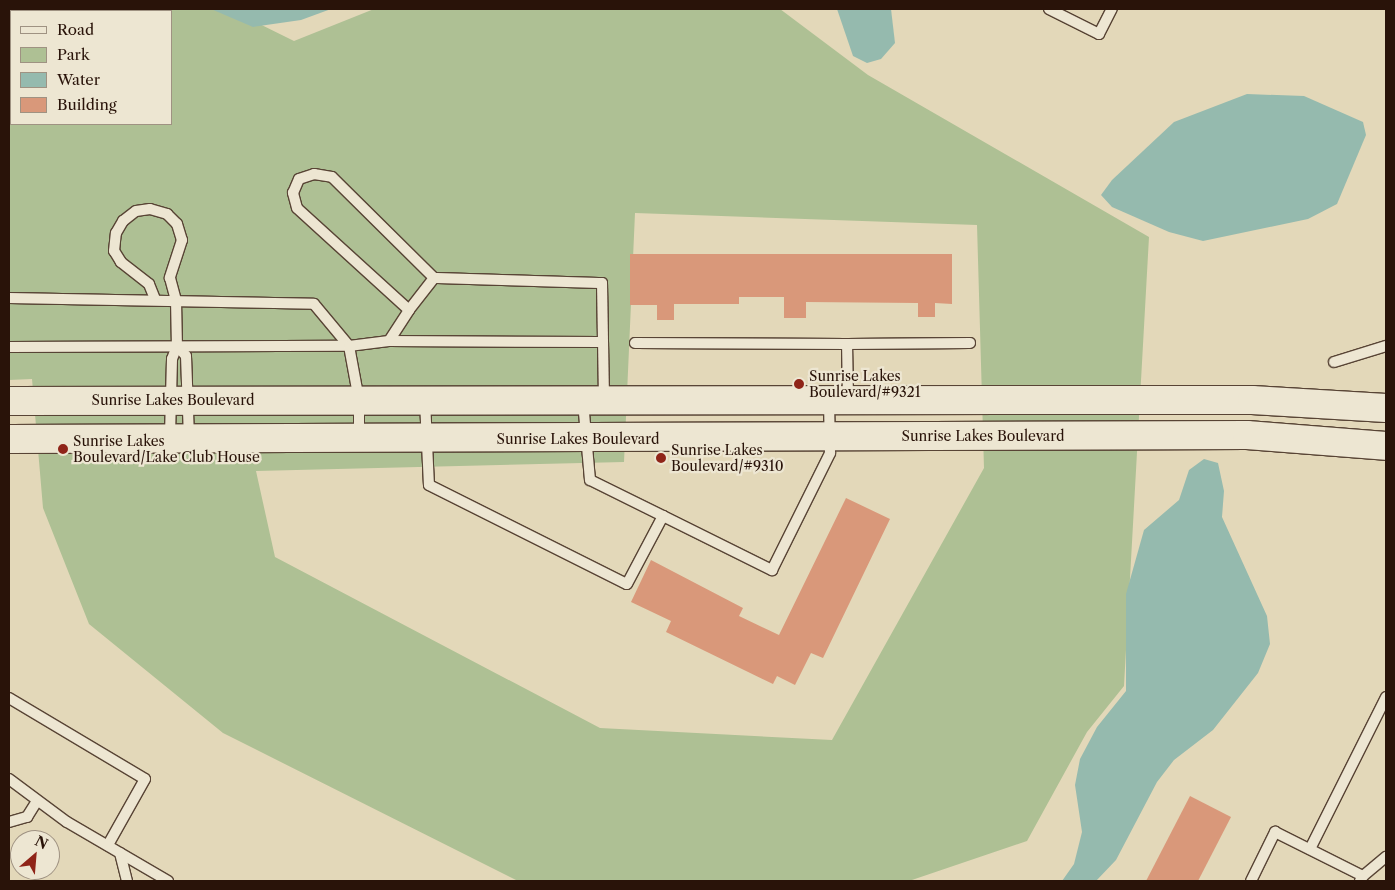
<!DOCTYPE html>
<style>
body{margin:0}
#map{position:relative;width:1395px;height:890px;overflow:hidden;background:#e3d8b9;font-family:"Libre Caslon Text",serif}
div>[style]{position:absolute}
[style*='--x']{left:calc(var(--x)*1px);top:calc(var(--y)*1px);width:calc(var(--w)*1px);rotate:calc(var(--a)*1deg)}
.green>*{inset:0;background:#aec094}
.water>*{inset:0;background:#95baae}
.building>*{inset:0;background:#d9987a}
.roads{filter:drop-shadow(1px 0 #584435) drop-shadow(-1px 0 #584435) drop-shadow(0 1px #584435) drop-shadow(0 -1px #584435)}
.lane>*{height:10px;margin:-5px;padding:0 5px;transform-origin:5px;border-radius:5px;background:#ede6d2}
.secondary>*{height:28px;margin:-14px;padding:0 14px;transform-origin:14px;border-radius:14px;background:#ede6d2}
.dots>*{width:14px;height:14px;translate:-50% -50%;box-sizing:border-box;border:2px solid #ede6d2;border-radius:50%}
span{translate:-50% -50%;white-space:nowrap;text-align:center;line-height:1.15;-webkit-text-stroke:4.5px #ede6d2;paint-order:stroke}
.poi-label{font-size:14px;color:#291309}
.left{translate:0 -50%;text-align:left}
.street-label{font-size:14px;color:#291309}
.frame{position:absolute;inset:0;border:10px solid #291309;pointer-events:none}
.legend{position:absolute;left:10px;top:10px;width:162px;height:115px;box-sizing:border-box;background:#ede6d2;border:1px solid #9f9282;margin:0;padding:6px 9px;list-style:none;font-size:15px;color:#291309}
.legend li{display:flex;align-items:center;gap:10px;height:25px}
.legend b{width:25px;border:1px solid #9f9282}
.north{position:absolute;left:10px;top:830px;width:50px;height:50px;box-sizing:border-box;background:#ede6d2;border:1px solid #9f9282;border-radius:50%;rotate:27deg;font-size:14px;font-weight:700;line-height:20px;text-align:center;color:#291309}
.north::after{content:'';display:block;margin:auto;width:18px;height:22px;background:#8f2418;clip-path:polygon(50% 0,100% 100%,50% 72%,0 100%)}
</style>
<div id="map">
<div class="green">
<div style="clip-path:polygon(evenodd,9px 9px,229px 9px,294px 41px,374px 9px,780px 9px,868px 75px,1149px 237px,1124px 686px,1087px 732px,1027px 841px,909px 881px,518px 881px,223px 733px,89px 624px,43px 508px,32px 379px,9px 380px,9px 9px,11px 11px,171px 11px,171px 124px,11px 124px,11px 11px,9px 9px,635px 213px,977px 225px,984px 468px,832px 740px,600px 728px,275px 557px,256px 471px,624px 462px,635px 213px)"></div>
</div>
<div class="water">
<div style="clip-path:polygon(211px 9px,331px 9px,301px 20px,253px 27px)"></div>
<div style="clip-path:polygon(837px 9px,891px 9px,895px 43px,881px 59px,867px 63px,853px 56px)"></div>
<div style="clip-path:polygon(1247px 94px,1304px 96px,1363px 122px,1366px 135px,1337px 204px,1308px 219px,1203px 241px,1169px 232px,1112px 207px,1101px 195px,1112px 180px,1174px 122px)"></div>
<div style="clip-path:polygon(1204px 459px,1218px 463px,1224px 491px,1222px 517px,1267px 616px,1270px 644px,1258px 673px,1213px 730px,1174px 760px,1157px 782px,1116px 860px,1096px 881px,1062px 881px,1074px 864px,1082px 832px,1075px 785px,1080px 759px,1097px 727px,1126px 691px,1126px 594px,1144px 530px,1179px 500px,1189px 470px)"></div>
</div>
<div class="building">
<div style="clip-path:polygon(630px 254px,952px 254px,952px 304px,935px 303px,935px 317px,918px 317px,918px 303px,806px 302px,806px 318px,784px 318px,784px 297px,739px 297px,739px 304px,674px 304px,674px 320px,657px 320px,657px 305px,630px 305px)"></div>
<div style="clip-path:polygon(846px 498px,890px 519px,823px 658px,811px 653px,795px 685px,777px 676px,773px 684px,666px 632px,671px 621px,631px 602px,651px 560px,743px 608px,739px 616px,779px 635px)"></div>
<div style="clip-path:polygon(1190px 796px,1231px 817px,1198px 881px,1146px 881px)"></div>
</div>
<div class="roads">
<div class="lane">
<div style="--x:1049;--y:9;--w:56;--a:26.6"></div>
<div style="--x:1099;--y:34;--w:28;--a:-63"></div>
<div style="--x:9;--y:298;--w:305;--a:1.1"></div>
<div style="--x:314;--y:304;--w:55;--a:50.2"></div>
<div style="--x:155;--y:299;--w:16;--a:-112"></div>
<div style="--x:149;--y:284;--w:36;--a:-142"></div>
<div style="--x:121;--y:262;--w:13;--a:-122"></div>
<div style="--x:114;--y:251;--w:18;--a:-84"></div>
<div style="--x:116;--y:233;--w:14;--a:-60"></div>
<div style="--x:123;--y:221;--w:16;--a:-38"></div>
<div style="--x:136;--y:211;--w:14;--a:-8"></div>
<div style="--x:150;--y:209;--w:18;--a:16"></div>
<div style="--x:167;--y:214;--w:14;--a:45"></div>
<div style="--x:177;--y:224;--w:17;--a:73"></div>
<div style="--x:182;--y:240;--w:40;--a:108"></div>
<div style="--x:170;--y:278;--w:23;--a:75"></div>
<div style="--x:176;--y:300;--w:46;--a:88.8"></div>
<div style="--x:177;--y:346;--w:14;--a:111"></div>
<div style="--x:172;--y:359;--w:79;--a:91.5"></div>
<div style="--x:409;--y:310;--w:41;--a:-52"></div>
<div style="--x:389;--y:341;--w:214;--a:0.3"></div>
<div style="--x:635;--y:343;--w:212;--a:0.3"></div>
<div style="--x:177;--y:346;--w:13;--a:48"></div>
<div style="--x:186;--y:356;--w:81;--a:87.9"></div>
<div style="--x:9;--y:347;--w:340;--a:-0.2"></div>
<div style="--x:1334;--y:362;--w:54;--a:-17.1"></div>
<div style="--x:848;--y:399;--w:55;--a:-91"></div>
<div style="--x:847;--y:344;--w:123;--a:-0.5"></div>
<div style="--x:425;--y:401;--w:84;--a:87.3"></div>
<div style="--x:429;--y:485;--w:221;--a:26.6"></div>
<div style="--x:627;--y:584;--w:77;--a:-62.1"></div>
<div style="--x:663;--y:516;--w:81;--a:-153.7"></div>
<div style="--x:590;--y:480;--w:79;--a:-95.1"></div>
<div style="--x:359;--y:438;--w:38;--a:-90"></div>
<div style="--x:359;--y:400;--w:55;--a:-100.5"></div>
<div style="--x:349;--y:346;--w:40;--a:-7.1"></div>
<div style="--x:389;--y:341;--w:37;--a:-57"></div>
<div style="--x:409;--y:310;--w:151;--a:-137.7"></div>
<div style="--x:297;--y:208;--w:16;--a:-105"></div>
<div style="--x:293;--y:193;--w:15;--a:-67"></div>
<div style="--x:299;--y:179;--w:16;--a:-18"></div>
<div style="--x:314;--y:174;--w:18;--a:9"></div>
<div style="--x:332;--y:177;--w:144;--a:44.7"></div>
<div style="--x:434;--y:278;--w:168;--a:1.7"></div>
<div style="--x:602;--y:283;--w:116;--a:89"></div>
<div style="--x:663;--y:516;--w:122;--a:26.4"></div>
<div style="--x:772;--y:570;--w:131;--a:-63.6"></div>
<div style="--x:830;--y:453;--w:51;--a:-91.1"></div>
<div style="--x:9;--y:698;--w:158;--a:30.8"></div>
<div style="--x:145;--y:779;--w:76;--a:119.3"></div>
<div style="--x:9;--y:779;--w:72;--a:36.6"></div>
<div style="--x:67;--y:822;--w:117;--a:30.3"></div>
<div style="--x:9;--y:822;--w:19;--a:-16"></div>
<div style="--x:27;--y:817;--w:19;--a:-58"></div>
<div style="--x:1310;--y:849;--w:170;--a:-63.4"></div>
<div style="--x:120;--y:853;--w:29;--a:76"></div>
<div style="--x:1363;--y:876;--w:30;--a:-40"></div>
<div style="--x:1251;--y:881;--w:55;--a:-63.9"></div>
<div style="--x:1275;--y:832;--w:98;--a:26.6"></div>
<div style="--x:1363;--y:876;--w:6;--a:121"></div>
</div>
<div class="secondary">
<div style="--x:9;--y:401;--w:1243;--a:-0.05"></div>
<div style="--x:1252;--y:400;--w:134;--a:3.4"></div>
<div style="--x:9;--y:439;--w:1238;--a:-0.19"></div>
<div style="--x:1247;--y:435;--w:139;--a:4.5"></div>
</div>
</div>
<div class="dots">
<div style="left:799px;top:384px;background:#8f2418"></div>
<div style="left:63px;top:449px;background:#8f2418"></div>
<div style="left:661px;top:458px;background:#8f2418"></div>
</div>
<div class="poi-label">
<span class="left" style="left:809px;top:384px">Sunrise Lakes<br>Boulevard/#9321</span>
<span class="left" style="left:73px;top:449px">Sunrise Lakes<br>Boulevard/Lake Club House</span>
<span class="left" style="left:671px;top:458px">Sunrise Lakes<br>Boulevard/#9310</span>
</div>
<div class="street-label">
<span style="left:173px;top:400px">Sunrise Lakes Boulevard</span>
<span style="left:983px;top:436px">Sunrise Lakes Boulevard</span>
<span style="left:578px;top:439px">Sunrise Lakes Boulevard</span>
</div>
<div class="frame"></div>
<ul class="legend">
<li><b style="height:6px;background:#ede6d2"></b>Road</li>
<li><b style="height:14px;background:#aec094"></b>Park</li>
<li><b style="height:14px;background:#95baae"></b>Water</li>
<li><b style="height:14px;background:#d9987a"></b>Building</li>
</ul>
<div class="north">N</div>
</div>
